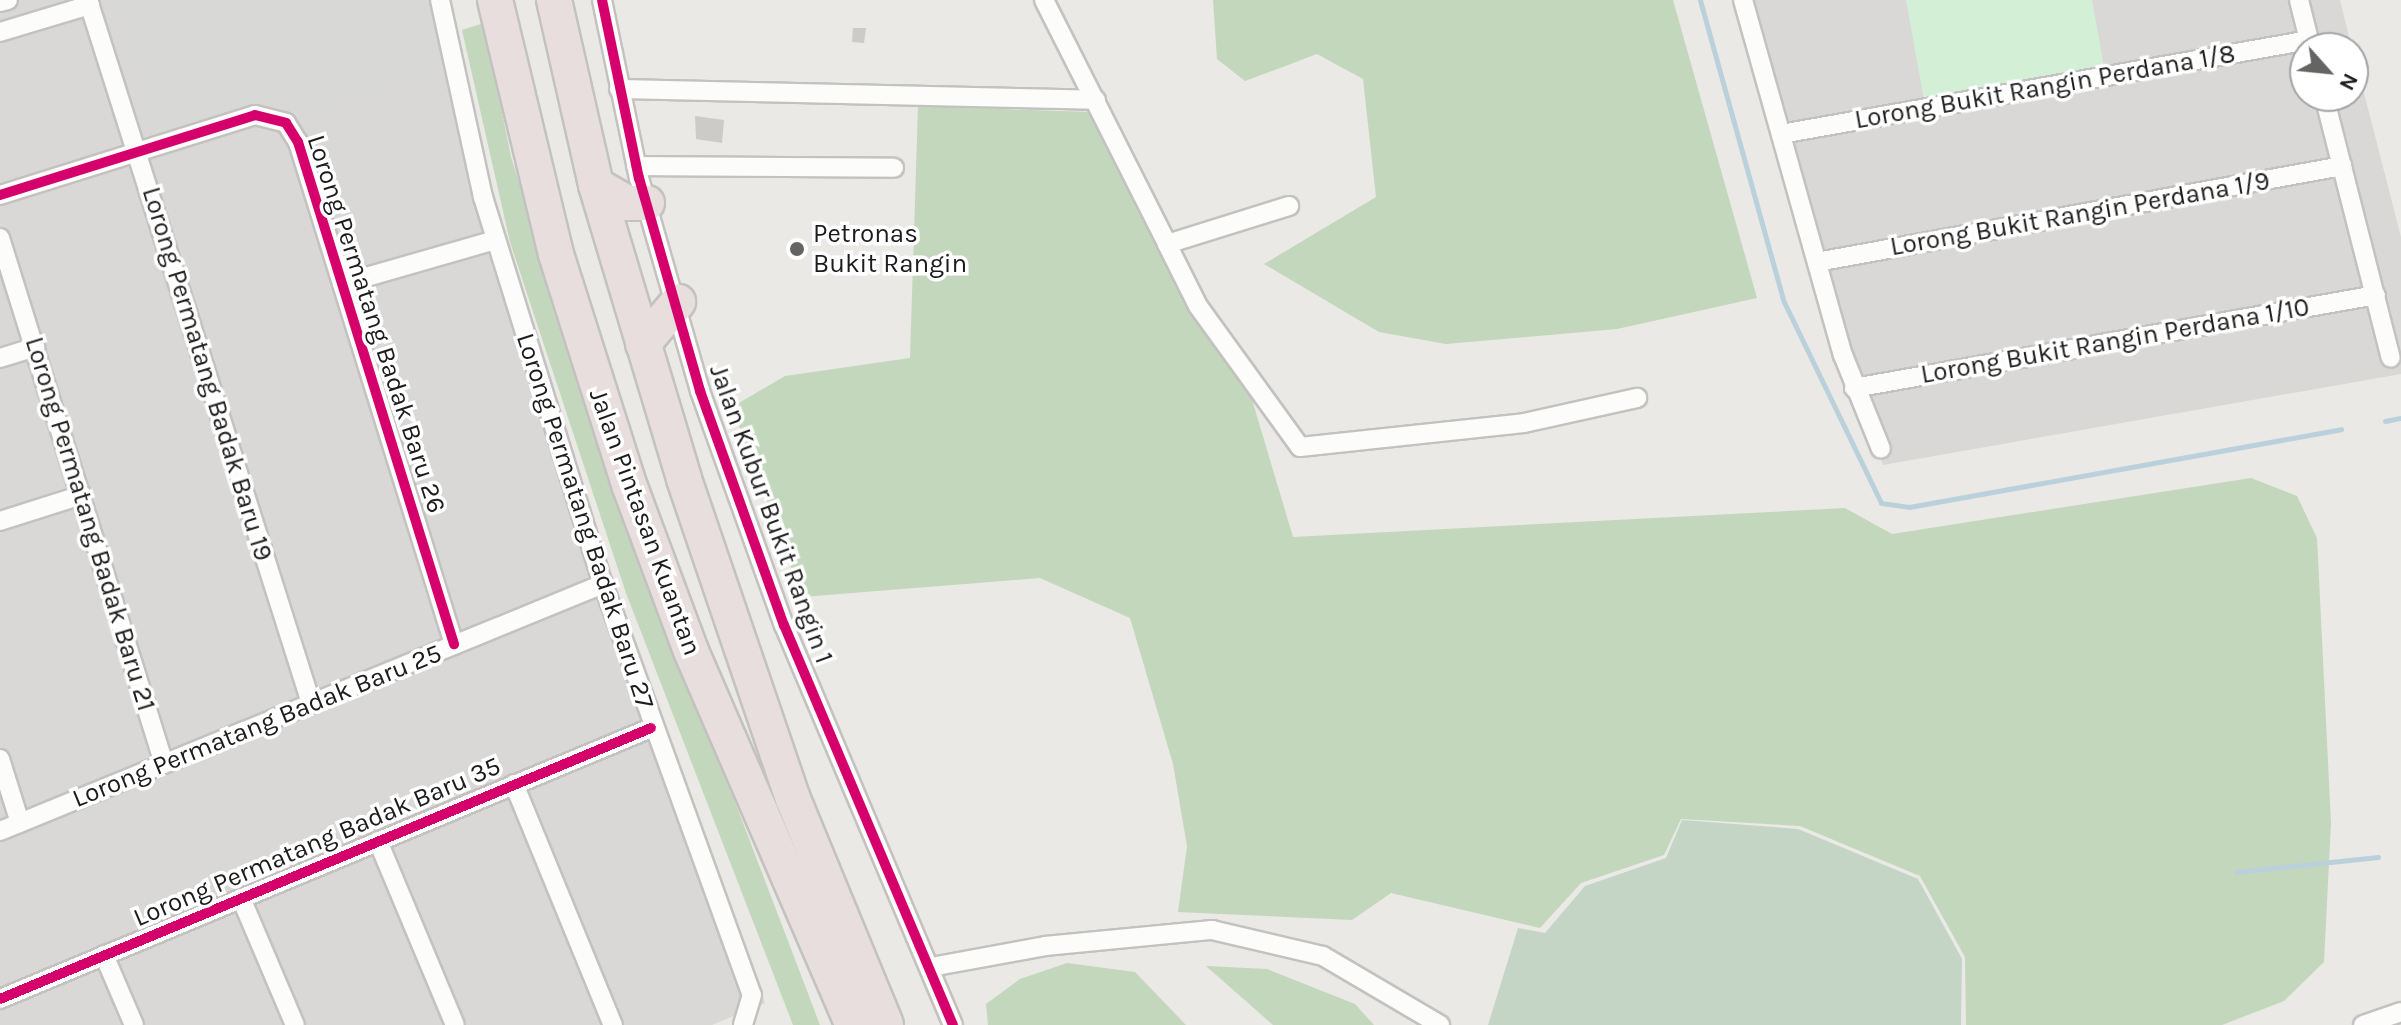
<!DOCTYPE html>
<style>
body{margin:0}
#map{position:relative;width:2401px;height:1025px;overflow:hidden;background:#eae9e5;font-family:Karla,sans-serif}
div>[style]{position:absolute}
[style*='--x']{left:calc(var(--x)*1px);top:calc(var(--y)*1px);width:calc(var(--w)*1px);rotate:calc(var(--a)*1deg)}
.residential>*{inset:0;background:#d9d8d6}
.religious>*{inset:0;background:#d8d8d6}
.forest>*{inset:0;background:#c3d7bc}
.cemetery>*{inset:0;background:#c4d5c6}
.park>*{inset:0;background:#d3f0d7}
.stream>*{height:5px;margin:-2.5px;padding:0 2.5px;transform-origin:2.5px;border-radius:2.5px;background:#bad1dc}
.building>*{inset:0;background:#cdcbc8}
.roads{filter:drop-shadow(2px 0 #c3c2c1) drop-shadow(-2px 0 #c3c2c1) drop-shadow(0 2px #c3c2c1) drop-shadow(0 -2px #c3c2c1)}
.street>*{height:18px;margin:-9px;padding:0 9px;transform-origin:9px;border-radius:9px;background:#fcfcfb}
.highway>*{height:34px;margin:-17px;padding:0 17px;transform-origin:17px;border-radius:17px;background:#e8dede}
.cycleway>*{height:10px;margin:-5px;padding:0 5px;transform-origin:5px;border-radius:5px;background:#d6006c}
.dots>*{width:22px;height:22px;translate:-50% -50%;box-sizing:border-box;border:4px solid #fff;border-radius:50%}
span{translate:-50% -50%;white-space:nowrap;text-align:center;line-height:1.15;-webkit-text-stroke:7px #fff;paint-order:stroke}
.street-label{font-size:26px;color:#1c1c1c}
.poi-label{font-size:26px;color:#1c1c1c}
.left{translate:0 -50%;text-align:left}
.north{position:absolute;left:2289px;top:32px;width:80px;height:80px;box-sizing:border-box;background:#fff;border:2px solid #a4a4a4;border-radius:50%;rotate:117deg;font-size:22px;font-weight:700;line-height:32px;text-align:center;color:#1c1c1c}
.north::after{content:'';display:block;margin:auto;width:28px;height:36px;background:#646462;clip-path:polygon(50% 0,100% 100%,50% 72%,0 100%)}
</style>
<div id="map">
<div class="residential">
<div style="clip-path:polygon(0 0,443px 0,482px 221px,765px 1003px,712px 1025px,0 1025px)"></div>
<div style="clip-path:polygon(1738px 0,2340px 0,2352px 48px,2305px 48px,2305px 96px,2353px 96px,2353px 50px,2401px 237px,2401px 374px,1883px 465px,1840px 357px)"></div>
</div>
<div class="religious">
<div style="clip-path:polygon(112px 0,429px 0,444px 73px,304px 117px,273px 103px,168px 134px,149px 124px)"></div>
</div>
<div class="forest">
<div style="clip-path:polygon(1213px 0,1673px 0,1757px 298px,1617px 329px,1446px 344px,1379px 332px,1264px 264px,1376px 197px,1363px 79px,1317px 54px,1245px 81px,1217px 59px)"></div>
<div style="clip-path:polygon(484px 23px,511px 157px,621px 503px,820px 1025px,793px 1025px,626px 593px,510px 242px,462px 30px)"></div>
<div style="clip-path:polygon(918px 106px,1091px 112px,1242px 366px,1293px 537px,1845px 508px,1892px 534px,2251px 478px,2297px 496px,2317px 538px,2331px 823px,2324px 962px,2284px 1001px,2222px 1025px,1966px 1025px,1965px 957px,1920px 876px,1800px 826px,1681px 819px,1664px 855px,1581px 883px,1540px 928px,1391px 893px,1352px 920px,1178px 912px,1187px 846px,1173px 764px,1130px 618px,1040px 578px,802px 597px,732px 407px,785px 376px,910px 358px)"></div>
<div style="clip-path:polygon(1067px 963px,1135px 972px,1186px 1025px,988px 1025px,986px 1004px,1020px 979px)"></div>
<div style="clip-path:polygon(1206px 966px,1267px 969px,1355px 1004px,1374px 1025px,1273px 1025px)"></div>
</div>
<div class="cemetery">
<div style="clip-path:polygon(1682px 820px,1798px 829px,1918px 879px,1962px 959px,1961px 1025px,1488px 1025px,1518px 928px,1545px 933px,1585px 886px,1666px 858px)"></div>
</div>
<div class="park">
<div style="clip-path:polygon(1906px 0,2092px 0,2104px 67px,1924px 100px)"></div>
</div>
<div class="stream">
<div style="--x:1700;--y:0;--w:313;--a:74.5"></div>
<div style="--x:1784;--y:302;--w:223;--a:64.2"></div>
<div style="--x:1881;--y:503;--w:28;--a:8"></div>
<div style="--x:1909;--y:507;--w:439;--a:-10.2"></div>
<div style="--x:2385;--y:421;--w:16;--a:-11"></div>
<div style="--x:2236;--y:872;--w:143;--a:-6"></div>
</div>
<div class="building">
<div style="clip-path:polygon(853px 28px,866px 28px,864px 43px,852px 42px)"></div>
<div style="clip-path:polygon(695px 116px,724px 120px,722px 143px,696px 139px)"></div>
</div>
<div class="roads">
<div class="street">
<div style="--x:88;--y:0;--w:738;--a:72.4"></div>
<div style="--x:440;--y:0;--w:202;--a:77.7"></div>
<div style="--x:483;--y:197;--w:405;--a:72.8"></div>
<div style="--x:603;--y:584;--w:437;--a:70.1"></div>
<div style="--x:752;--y:995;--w:31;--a:107"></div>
<div style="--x:602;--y:0;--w:182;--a:78.3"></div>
<div style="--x:639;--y:178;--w:222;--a:74"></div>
<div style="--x:700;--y:391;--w:249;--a:70.3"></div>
<div style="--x:784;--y:625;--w:434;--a:67.1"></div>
<div style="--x:1044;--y:0;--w:273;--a:63.2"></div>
<div style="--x:1167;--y:244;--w:128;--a:-17.3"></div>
<div style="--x:1743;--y:0;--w:369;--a:74.3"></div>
<div style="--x:1843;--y:355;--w:101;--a:68"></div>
<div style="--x:2299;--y:0;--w:49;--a:76"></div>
<div style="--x:0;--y:2;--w:8;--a:-14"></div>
<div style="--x:0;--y:32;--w:94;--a:-16.7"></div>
<div style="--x:619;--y:89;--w:477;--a:1.3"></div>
<div style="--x:2324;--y:96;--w:270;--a:75.7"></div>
<div style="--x:1781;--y:134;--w:536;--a:-10.09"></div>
<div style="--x:636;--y:166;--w:258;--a:0.4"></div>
<div style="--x:0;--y:195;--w:267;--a:-17.4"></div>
<div style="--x:255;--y:115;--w:32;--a:14"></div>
<div style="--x:286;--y:123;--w:22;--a:58"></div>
<div style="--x:298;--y:142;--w:526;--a:72.74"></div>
<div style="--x:0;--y:238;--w:551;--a:72.68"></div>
<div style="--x:1167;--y:244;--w:69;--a:63.4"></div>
<div style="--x:1198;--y:306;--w:174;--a:54.1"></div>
<div style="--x:1300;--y:447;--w:225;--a:-6.1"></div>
<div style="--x:1524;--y:423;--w:116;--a:-12.5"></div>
<div style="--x:1817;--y:262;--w:534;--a:-10.36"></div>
<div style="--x:342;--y:284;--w:159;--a:-16"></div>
<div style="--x:0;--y:358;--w:37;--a:-17"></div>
<div style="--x:1854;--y:388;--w:530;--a:-10.1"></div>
<div style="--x:0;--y:521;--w:86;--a:-17.6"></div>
<div style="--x:0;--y:759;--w:67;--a:72.6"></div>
<div style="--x:514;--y:784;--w:261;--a:67.7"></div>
<div style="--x:0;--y:831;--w:652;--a:-22.27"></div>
<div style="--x:378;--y:841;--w:199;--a:67.3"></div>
<div style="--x:241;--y:898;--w:138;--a:67"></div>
<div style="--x:104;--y:955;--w:76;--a:66.8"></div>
<div style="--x:931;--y:967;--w:116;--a:-10.4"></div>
<div style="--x:1045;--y:946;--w:168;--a:-5.5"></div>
<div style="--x:1212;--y:930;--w:114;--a:13.2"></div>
<div style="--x:1323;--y:956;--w:136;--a:30.5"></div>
<div style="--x:0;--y:999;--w:705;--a:-22.6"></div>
<div style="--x:2363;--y:1025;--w:40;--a:-18.9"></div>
</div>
<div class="highway">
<div style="--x:495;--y:0;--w:261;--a:76.5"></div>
<div style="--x:556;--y:254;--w:244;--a:72.4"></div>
<div style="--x:630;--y:487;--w:175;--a:69.6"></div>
<div style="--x:691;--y:651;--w:408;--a:66.6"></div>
<div style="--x:554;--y:0;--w:190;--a:77.2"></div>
<div style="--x:596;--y:185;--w:307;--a:73.3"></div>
<div style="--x:684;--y:479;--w:338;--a:71.2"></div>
<div style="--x:793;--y:799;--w:244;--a:67.6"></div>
<div style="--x:596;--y:185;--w:36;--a:30"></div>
<div style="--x:627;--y:203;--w:20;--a:0"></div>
<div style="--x:643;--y:344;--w:55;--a:-50.2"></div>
</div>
</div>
<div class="cycleway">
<div style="--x:602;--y:0;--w:182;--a:78.3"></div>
<div style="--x:639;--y:178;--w:222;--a:74"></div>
<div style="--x:700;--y:391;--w:249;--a:70.3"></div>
<div style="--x:784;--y:625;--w:434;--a:67.1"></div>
<div style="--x:0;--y:195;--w:267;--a:-17.4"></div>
<div style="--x:255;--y:115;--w:32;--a:14"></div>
<div style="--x:286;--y:123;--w:22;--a:58"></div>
<div style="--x:298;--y:142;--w:526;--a:72.74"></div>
<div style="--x:0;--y:999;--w:705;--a:-22.6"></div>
</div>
<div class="dots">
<div style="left:797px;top:249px;background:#646462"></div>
</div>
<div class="street-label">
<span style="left:2045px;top:87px;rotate:-10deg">Lorong Bukit Rangin Perdana 1/8</span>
<span style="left:2080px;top:214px;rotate:-10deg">Lorong Bukit Rangin Perdana 1/9</span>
<span style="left:376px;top:324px;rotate:72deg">Lorong Permatang Badak Baru 26</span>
<span style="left:2115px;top:341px;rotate:-10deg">Lorong Bukit Rangin Perdana 1/10</span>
<span style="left:207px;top:374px;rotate:73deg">Lorong Permatang Badak Baru 19</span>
<span style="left:771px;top:514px;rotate:70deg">Jalan Kubur Bukit Rangin 1</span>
<span style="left:585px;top:521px;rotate:72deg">Lorong Permatang Badak Baru 27</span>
<span style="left:645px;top:522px;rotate:70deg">Jalan Pintasan Kuantan</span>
<span style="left:90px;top:524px;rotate:73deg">Lorong Permatang Badak Baru 21</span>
<span style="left:257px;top:726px;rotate:-22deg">Lorong Permatang Badak Baru 25</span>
<span style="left:317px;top:842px;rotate:-23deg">Lorong Permatang Badak Baru 35</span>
</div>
<div class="poi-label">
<span class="left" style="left:813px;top:249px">Petronas<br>Bukit Rangin</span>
</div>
<div class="north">N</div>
</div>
